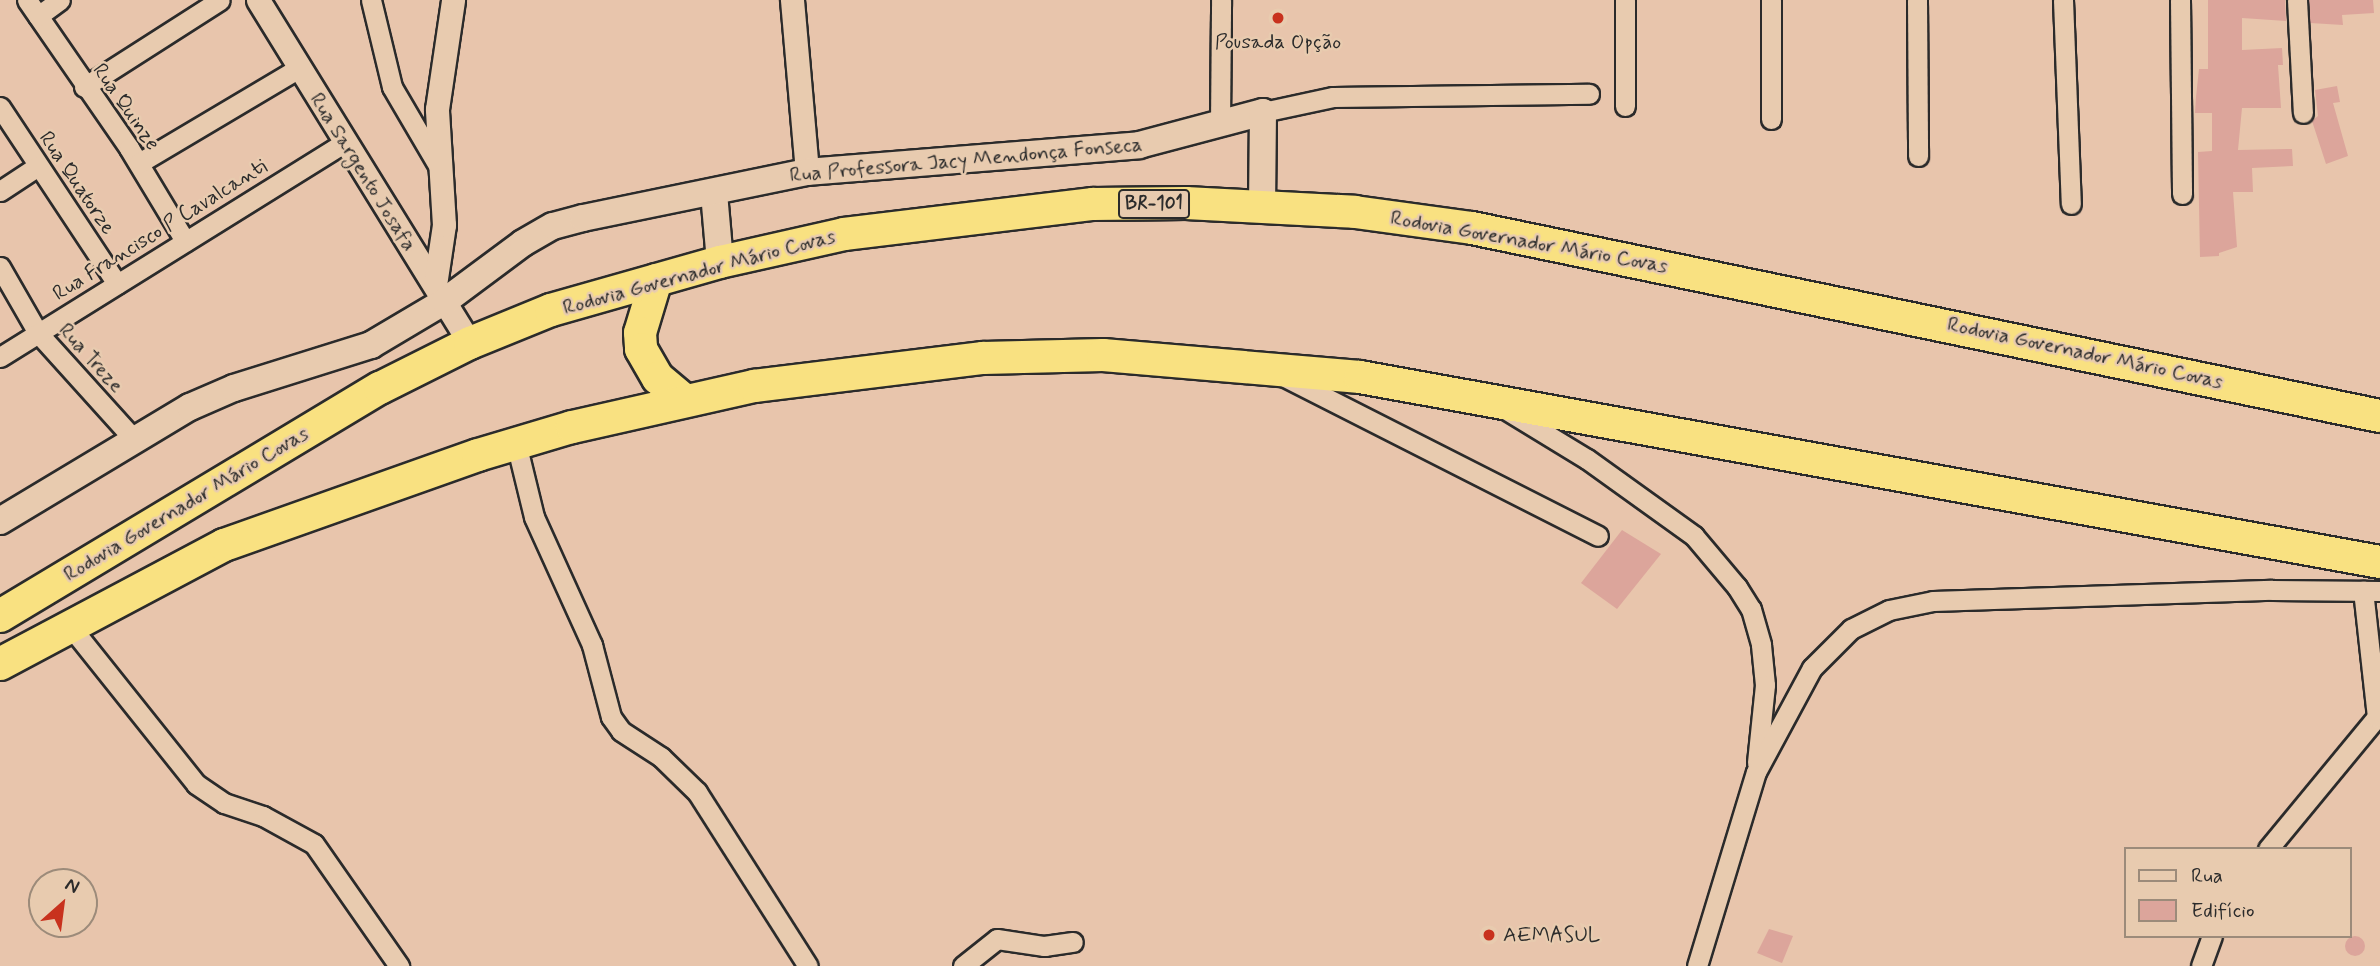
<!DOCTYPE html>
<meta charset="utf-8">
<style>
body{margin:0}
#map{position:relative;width:2380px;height:966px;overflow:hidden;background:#e8c5ac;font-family:Mynerve,sans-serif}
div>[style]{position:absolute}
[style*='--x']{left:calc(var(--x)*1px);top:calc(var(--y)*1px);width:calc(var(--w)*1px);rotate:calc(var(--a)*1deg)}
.building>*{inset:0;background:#dca59b}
.round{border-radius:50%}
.roads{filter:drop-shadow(2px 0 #2b2b2b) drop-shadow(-2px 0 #2b2b2b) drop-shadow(0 2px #2b2b2b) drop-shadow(0 -2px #2b2b2b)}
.minor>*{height:19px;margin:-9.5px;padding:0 9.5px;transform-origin:9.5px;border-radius:9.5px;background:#e8cbaf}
.tertiary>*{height:23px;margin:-11.5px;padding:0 11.5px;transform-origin:11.5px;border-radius:11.5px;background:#e8cbaf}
.secondary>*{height:26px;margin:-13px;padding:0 13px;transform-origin:13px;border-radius:13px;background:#e8cbaf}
.trunk>*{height:32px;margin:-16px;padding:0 16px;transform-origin:16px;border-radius:16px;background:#f9e181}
.dots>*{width:19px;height:19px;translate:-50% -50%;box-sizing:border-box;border:4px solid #e8cbaf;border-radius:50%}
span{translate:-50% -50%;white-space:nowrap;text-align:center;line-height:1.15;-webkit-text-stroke:5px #e8cbaf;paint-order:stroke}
.shield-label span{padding:2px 5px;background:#e8cbaf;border:2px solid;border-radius:5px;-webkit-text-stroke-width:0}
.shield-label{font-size:19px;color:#2b2b2b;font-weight:700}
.poi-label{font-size:21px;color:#2b2b2b}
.left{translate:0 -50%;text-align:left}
.street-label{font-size:21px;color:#2b2b2b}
.legend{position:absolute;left:2124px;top:847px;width:228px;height:91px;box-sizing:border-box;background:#e8cbaf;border:2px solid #9c8b7a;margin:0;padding:9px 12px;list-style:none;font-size:21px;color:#2b2b2b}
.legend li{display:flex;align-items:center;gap:14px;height:35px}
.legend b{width:35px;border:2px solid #9c8b7a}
.north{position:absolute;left:28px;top:868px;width:70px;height:70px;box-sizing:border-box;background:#e8cbaf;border:2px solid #9c8b7a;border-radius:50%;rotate:28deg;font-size:19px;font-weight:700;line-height:28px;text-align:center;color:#2b2b2b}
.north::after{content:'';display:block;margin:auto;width:24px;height:32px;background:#c8321e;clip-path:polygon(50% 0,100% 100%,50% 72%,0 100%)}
</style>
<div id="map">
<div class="building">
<div style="clip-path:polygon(2208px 0,2285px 0,2286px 21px,2242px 18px,2242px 50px,2282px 48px,2283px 65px,2278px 65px,2281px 108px,2242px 108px,2238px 150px,2292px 149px,2293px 166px,2252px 168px,2253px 192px,2233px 192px,2237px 247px,2219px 253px,2219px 256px,2200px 257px,2198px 152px,2212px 151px,2212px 113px,2195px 113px,2196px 97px,2199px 69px,2208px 69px)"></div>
<div style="clip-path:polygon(2309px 0,2373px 0,2374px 13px,2342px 15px,2343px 25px,2310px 23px)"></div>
<div style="clip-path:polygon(2337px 86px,2340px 102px,2333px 103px,2348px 156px,2326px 164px,2312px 121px,2318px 116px,2315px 90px)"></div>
<div style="clip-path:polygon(1622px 530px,1661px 554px,1617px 609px,1581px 583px)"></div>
<div style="clip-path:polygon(1769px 929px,1793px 936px,1782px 963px,1757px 953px)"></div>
<div class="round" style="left:2345px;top:936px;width:20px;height:20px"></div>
</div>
<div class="roads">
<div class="minor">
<div style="--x:27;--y:0;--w:180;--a:55.4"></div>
<div style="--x:129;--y:148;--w:109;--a:58.9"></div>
<div style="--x:371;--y:0;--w:89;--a:76.4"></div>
<div style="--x:392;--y:87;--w:93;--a:59.6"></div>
<div style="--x:1917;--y:0;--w:156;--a:89.6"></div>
<div style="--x:2063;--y:0;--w:204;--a:87.8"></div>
<div style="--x:2180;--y:0;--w:194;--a:89.4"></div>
<div style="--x:2297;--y:0;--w:113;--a:87"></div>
<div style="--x:38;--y:16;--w:27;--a:-36"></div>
<div style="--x:84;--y:87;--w:161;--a:-32.6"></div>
<div style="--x:1625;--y:106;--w:106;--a:-90"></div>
<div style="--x:0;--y:107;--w:212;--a:56.5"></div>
<div style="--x:1263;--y:112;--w:72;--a:-12.1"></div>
<div style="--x:1333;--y:97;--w:256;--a:-0.7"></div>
<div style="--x:1771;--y:119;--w:119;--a:-90"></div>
<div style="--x:1220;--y:125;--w:125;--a:-89.5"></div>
<div style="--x:139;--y:163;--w:186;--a:-30.7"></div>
<div style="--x:0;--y:191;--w:45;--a:-33.3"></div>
<div style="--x:0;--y:267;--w:76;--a:60.1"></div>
<div style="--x:38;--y:333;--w:142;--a:47.9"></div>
<div style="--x:0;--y:357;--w:405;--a:-31.9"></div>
<div style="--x:1283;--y:376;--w:353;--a:26.9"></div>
<div style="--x:1508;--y:411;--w:92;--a:31.3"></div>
<div style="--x:1587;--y:459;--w:132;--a:35.7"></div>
<div style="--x:1694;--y:536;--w:67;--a:49.9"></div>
<div style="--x:1737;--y:587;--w:26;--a:58"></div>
<div style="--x:1751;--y:609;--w:37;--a:74"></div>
<div style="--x:1761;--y:645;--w:40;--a:84.3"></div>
<div style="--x:1765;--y:685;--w:78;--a:95.9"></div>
<div style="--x:516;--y:443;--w:76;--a:76.3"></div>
<div style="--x:534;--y:517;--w:141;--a:65.6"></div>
<div style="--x:592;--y:645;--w:74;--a:75.2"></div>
<div style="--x:611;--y:717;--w:17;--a:54"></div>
<div style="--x:621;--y:731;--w:48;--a:33"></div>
<div style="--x:661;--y:757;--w:50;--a:44.2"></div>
<div style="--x:697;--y:792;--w:206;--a:57.5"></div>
<div style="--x:70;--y:626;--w:202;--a:51.4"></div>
<div style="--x:196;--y:784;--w:34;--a:34"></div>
<div style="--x:224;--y:803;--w:41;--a:18.4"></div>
<div style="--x:263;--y:816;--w:58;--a:28.8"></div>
<div style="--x:314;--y:844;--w:149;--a:55.1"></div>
<div style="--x:2268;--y:849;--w:171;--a:-50.5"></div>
<div style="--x:2377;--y:717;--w:127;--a:-96.3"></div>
<div style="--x:963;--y:966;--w:43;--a:-38.5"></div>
<div style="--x:997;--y:939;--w:48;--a:8.5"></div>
<div style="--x:1044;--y:946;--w:29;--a:-8"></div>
<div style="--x:1697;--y:966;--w:203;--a:-73.1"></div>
<div style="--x:1756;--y:772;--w:118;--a:-61.7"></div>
<div style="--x:1812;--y:668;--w:55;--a:-45"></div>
<div style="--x:1851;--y:629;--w:42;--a:-26.6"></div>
<div style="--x:1889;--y:610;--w:45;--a:-11.6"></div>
<div style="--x:1933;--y:601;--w:339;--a:-1.9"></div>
<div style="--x:2272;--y:590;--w:108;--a:0.5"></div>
<div style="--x:2201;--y:966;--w:32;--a:-70"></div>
</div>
<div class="tertiary">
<div style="--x:258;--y:0;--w:403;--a:58.3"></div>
<div style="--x:792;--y:0;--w:173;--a:85"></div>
<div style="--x:435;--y:285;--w:61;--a:-81.5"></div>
<div style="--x:444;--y:225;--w:116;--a:-93.5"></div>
<div style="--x:437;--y:109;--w:110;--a:-81.6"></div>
</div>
<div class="secondary">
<div style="--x:714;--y:193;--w:69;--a:85"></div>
<div style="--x:0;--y:521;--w:222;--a:-31"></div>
<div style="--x:190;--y:407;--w:48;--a:-23.4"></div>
<div style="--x:234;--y:388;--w:144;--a:-17.4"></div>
<div style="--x:371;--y:345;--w:86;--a:-30.7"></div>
<div style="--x:445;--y:301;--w:97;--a:-36.6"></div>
<div style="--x:523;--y:243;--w:34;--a:-30"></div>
<div style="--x:553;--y:226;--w:31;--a:-15"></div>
<div style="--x:583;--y:218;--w:229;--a:-11.6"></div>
<div style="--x:807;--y:172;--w:333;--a:-4.6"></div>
<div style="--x:1139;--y:145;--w:128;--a:-14.9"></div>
<div style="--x:1263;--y:112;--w:95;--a:90.6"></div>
</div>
<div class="trunk">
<div style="--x:656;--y:280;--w:55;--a:106.8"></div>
<div style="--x:640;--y:333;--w:16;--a:86"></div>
<div style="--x:641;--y:349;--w:34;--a:60"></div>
<div style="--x:658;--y:378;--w:35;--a:40"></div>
<div style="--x:0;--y:616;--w:443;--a:-31"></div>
<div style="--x:380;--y:388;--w:101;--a:-26.6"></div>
<div style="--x:470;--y:343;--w:87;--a:-22.2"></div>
<div style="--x:551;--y:310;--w:176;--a:-15.9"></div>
<div style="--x:720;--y:262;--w:127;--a:-12.7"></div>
<div style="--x:844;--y:234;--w:251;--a:-6.9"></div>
<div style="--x:1093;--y:204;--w:93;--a:-0.6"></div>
<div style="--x:1186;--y:203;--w:169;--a:3"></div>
<div style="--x:1355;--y:212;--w:118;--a:7.8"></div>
<div style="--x:1472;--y:228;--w:927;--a:11.7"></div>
<div style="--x:0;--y:664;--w:254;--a:-28"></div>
<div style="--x:224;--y:545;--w:269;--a:-19.5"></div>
<div style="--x:478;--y:455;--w:98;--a:-16.6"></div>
<div style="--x:572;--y:427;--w:187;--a:-12.7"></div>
<div style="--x:754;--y:386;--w:231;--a:-7"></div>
<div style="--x:983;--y:358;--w:120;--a:-1.4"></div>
<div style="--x:1103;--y:355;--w:258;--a:4.9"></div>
<div style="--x:1360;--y:377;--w:1037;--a:10.28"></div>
</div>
</div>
<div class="dots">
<div style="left:1278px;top:18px;background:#c8321e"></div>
<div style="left:1489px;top:935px;background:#c8321e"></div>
</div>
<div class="shield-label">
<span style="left:1154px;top:204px">BR-101</span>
</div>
<div class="poi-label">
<span style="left:1278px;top:42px">Pousada Opção</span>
<span class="left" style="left:1503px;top:935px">AEMASUL</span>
</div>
<div class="street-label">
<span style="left:126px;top:107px;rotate:55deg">Rua Quinze</span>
<span style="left:966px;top:160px;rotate:-5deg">Rua Professora Jacy Mendonça Fonseca</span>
<span style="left:363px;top:172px;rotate:58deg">Rua Sargento Josafa</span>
<span style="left:77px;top:183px;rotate:56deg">Rua Quatorze</span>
<span style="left:160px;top:230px;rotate:-32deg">Rua Francisco P Cavalcanti</span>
<span style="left:1529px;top:242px;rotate:10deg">Rodovia Governador Mário Covas</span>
<span style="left:699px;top:272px;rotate:-15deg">Rodovia Governador Mário Covas</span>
<span style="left:2085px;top:353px;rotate:12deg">Rodovia Governador Mário Covas</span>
<span style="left:91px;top:358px;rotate:48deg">Rua Treze</span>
<span style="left:186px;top:504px;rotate:-31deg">Rodovia Governador Mário Covas</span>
</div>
<ul class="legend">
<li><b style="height:9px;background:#e8cbaf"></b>Rua</li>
<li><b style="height:19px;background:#dca59b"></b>Edifício</li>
</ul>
<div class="north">N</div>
</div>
